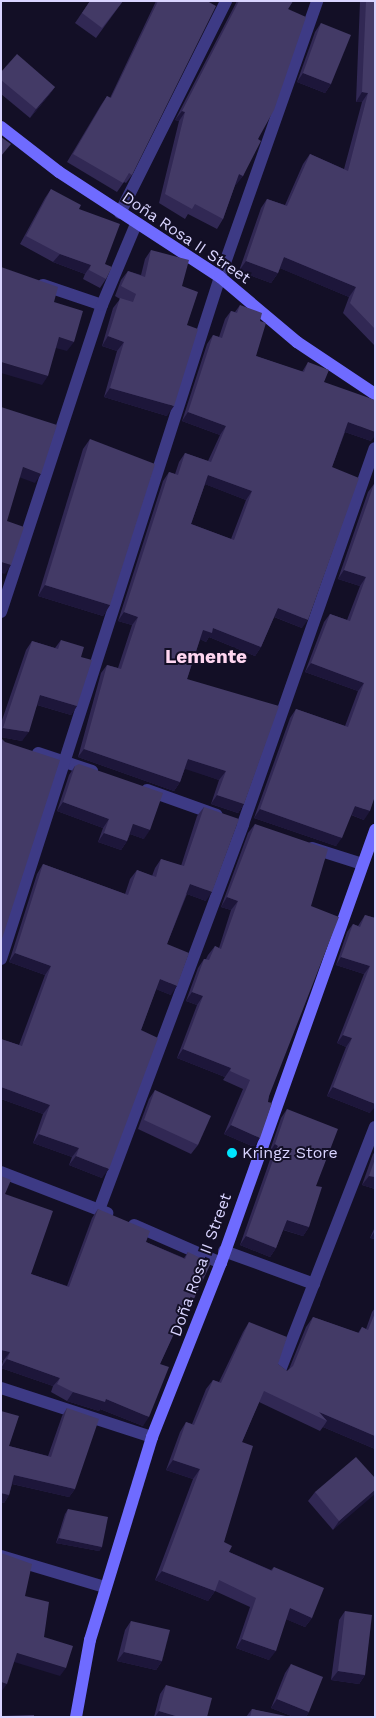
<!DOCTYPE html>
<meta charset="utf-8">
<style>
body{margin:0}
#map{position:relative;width:376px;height:1718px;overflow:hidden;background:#130f26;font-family:"Work Sans",sans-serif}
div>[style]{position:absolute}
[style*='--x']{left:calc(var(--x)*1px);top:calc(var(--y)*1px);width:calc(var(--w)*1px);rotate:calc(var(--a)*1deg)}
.street>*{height:12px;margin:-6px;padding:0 6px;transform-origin:6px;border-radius:6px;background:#3d3a85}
.secondary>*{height:12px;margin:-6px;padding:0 6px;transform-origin:6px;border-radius:6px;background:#6f6bff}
.wall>*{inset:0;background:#312854}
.shaded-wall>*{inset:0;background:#1d163a}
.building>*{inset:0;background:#433a66}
.dots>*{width:14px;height:14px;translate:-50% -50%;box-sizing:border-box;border:2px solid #130f26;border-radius:50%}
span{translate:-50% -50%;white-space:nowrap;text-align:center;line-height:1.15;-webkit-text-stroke:4px #130f26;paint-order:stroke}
.street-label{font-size:16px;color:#d9d4ff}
.poi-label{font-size:16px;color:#d9d4ff}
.left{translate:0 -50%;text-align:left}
.quarter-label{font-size:19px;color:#ffd6f0;font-weight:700}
.frame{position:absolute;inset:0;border:2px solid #d9d4ff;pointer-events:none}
</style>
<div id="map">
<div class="street">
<div style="--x:120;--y:213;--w:237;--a:-63.4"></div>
<div style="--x:43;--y:285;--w:62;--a:18.7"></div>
<div style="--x:1;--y:612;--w:323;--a:-71.8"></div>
<div style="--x:102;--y:305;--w:88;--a:-67.2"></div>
<div style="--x:38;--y:753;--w:57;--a:18.4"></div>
<div style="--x:147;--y:790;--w:74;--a:19.7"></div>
<div style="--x:312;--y:848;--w:52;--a:17.7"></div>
<div style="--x:1;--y:959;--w:716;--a:-72.2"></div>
<div style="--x:220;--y:277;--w:293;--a:-70.6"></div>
<div style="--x:1;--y:1172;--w:114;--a:21.1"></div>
<div style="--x:99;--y:1210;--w:412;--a:-69.5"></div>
<div style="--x:243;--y:824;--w:398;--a:-70.7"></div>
<div style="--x:134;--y:1225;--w:95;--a:23.6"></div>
<div style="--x:224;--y:1251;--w:96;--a:20.1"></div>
<div style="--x:279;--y:1373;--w:264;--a:-68.7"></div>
<div style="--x:1;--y:1388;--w:159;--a:18"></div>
<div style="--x:1;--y:1556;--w:109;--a:16.6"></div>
</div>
<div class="secondary">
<div style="--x:1;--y:127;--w:73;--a:37.8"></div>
<div style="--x:59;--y:172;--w:192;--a:33.1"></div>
<div style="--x:220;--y:277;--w:101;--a:40.2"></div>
<div style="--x:297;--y:342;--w:94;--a:33.7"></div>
<div style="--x:76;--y:1717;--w:78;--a:-79.7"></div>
<div style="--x:90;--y:1640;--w:212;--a:-73"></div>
<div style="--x:152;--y:1437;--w:187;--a:-68.4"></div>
<div style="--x:221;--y:1263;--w:460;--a:-70.4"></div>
</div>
<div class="wall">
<div style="clip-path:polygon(90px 1px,123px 1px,96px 38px,75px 23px)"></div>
<div style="clip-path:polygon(156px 1px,207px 1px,132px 175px,126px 183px,124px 182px,117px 192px,67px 162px,101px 105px,107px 96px,110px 98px)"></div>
<div style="clip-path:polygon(237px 1px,293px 1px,288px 9px,258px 139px,243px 176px,235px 185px,223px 219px,217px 229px,188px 214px,185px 219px,159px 203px,179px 121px,175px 120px)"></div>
<div style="clip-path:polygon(360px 1px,375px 1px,375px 346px,343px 313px,349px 297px,280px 268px,278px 273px,271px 283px,239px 271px,261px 208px,267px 199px,285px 205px,303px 164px,310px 154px,344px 169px,362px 102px,356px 102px)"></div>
<div style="clip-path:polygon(321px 23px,331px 84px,325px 93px,297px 82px,315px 32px)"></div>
<div style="clip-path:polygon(1px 72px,55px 87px,49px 95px,30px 118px,1px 94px)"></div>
<div style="clip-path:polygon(51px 189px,105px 264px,106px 279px,100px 288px,83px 279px,85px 274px,53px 262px,20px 244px,45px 198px)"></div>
<div style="clip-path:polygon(151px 250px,182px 286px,187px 325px,167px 416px,104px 397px,117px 351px,102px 346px,113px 308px,120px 299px,115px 296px,121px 280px,128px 271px,141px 275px,145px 259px)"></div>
<div style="clip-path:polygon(evenodd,240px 305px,260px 321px,256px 356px,302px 372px,308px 362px,371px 441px,345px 432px,332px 467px,302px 628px,274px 617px,261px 647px,255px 656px,209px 637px,206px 642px,200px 639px,187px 679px,244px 804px,238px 813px,211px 804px,219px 780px,185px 768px,180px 782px,174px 791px,78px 757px,101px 673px,107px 665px,118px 668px,132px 625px,118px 621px,163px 481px,169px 472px,175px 474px,179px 462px,185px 453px,208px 461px,220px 435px,182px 421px,207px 344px,213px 335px,219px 337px,225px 319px,231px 311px,235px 312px,240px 305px,205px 484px,246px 500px,231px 539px,191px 524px,205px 484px)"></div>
<div style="clip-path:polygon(90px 439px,110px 605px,103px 616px,38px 596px,83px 449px)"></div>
<div style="clip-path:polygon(374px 484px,364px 820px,351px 815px,336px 846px,254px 818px,290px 718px,296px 709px,345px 726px,358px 691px,305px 672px,324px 622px,330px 614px,347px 620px,360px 586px,338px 579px,368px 492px)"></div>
<div style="clip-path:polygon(61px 640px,81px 657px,77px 706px,71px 715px,37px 705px,22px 741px,1px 737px,1px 723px,26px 650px,32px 641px,55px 648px)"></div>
<div style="clip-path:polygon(75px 766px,144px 839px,130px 834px,127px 841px,121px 850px,98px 842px,103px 828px,57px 811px,69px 775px)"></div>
<div style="clip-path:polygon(204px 807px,206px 901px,187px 894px,167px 944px,171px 995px,156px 989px,141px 1030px,102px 1178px,69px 1165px,72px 1157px,33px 1143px,43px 1114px,1px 1099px,1px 1039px,19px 1045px,45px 975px,9px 962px,37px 874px,43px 864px,125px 894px,130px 879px,137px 870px,152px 876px,155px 868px,161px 859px,181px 866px,197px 816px)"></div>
<div style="clip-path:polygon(255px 824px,311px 906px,269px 1096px,254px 1147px,224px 1134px,243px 1089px,223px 1080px,225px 1077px,177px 1058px,197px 1005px,186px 1001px,198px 968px,204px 959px,206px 959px,208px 955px,215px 946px,219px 948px,231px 910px,221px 907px,248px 833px)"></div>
<div style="clip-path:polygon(365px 915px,375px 918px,370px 1113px,327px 1096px,346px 1047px,337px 1043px,364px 974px,336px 965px,347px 932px,353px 924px,358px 926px)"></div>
<div style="clip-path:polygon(155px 1090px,198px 1145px,191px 1154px,138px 1129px,149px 1099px)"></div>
<div style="clip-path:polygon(287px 1109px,316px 1186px,309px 1227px,303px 1236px,283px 1230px,276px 1248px,270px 1257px,240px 1245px,272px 1154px,269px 1153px,281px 1118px)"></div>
<div style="clip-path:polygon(375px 1152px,375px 1189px,362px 1185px,373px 1154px)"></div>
<div style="clip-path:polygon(1px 1176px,5px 1194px,31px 1274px,67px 1286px,92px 1218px,98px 1209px,146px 1242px,184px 1258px,188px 1252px,192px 1303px,186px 1311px,184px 1311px,160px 1364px,143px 1426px,100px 1409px,99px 1411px,67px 1401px,51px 1392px,53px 1386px,1px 1368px,3px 1361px,1px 1360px)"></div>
<div style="clip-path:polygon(375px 1227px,375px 1239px,370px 1238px)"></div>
<div style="clip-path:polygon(375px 1308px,375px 1449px,323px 1427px,320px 1431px,259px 1402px,242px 1442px,224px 1542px,229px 1552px,271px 1570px,274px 1567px,312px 1618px,305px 1627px,286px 1619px,269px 1660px,236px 1648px,250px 1607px,215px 1591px,208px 1601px,155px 1580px,193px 1479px,166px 1470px,180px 1432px,186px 1422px,192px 1424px,206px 1389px,213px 1380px,219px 1382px,243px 1332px,249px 1322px,278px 1364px,287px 1371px,289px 1369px,306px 1327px,313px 1317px,358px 1333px,362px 1327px,366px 1329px,372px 1312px)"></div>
<div style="clip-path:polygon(67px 1408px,75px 1489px,69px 1497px,12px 1484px,9px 1495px,4px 1503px,1px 1502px,1px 1411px,9px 1446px,48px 1456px,62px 1416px)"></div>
<div style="clip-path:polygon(375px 1478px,333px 1530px,308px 1501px,315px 1492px)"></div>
<div style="clip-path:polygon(68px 1509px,102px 1547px,99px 1551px,56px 1543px,65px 1514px)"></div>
<div style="clip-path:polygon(345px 1611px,365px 1675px,359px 1684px,331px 1680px,339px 1620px)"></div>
<div style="clip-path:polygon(131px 1621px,162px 1661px,156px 1670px,117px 1661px,125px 1630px)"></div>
<div style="clip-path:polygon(291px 1664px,309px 1712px,306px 1717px,294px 1717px,271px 1708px,285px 1673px)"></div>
<div style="clip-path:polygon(166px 1685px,207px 1717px,154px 1717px,160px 1694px)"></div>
<div style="clip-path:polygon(252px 1709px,286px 1717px,246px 1717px)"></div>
</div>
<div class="shaded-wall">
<div style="clip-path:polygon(303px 73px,331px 84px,325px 93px,297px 82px)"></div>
<div style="clip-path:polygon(55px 87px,49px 95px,30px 118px,36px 109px)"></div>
<div style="clip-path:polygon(362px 92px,368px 93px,362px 102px,356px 102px)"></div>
<div style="clip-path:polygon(182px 111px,185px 112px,179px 121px,175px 120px)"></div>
<div style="clip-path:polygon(239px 174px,243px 176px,236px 185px,233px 184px)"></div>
<div style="clip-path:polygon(60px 254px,91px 265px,85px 274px,53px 262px)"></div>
<div style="clip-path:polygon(284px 257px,356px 287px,349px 297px,277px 267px)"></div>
<div style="clip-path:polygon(246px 261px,278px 273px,271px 283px,239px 271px)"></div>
<div style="clip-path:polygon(108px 336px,124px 342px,117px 351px,102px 346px)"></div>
<div style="clip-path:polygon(59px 337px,74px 342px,67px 351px,52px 347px)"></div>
<div style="clip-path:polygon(1px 362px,48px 376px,42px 385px,1px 373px)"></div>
<div style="clip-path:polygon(110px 388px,174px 406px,167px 416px,104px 397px)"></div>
<div style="clip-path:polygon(188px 412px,226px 426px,220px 435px,182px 421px)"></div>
<div style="clip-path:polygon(348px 422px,375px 432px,375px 436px,371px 441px,342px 431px)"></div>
<div style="clip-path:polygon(23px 467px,41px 474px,35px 483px,16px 476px)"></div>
<div style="clip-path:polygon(208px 475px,252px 491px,246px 500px,202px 483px)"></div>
<div style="clip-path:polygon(1px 562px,11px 565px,5px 574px,1px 573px)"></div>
<div style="clip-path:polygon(344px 570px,366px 577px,360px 586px,338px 579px)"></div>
<div style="clip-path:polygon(45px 585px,110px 605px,103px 616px,38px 596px)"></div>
<div style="clip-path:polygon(278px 608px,308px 620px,302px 628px,272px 616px)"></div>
<div style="clip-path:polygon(124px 612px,138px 617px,132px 625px,118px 621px)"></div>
<div style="clip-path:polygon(213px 628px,261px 647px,255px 656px,209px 637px,206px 642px,197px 638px,203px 630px)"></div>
<div style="clip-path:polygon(311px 663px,364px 683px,358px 691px,305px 672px)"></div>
<div style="clip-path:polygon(40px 695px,77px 706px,71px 715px,34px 704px)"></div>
<div style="clip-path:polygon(3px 728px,29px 732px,22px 741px,1px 737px,1px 730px)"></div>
<div style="clip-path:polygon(84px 749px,180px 782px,174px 791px,78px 757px)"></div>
<div style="clip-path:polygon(188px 759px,226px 771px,219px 780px,182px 768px)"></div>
<div style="clip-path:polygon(217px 795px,244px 804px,238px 813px,211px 804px)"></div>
<div style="clip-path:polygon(63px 802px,109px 819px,103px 828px,57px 811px)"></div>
<div style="clip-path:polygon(355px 806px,370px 811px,364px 820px,349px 814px)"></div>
<div style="clip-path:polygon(260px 809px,342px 838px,336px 846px,254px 818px)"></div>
<div style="clip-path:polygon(133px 824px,150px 830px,144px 839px,127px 833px)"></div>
<div style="clip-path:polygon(104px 833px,127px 841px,121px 850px,98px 842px)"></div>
<div style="clip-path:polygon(190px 884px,212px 892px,206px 901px,184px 893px)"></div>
<div style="clip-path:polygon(227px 897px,238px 901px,231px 910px,221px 907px)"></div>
<div style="clip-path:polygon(15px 953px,51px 966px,45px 975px,9px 962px)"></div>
<div style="clip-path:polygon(341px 957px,370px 966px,364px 974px,336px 965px)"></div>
<div style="clip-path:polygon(160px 979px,177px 986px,171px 995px,153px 988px)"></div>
<div style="clip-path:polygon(192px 992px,203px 996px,197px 1005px,186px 1001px)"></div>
<div style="clip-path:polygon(343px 1035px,352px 1038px,346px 1047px,337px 1043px)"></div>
<div style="clip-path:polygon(183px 1049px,231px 1068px,225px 1077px,177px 1058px)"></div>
<div style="clip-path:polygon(1px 1087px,50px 1105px,43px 1114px,1px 1099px)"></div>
<div style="clip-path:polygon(333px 1087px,375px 1104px,375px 1107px,370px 1113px,327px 1096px)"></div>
<div style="clip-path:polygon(231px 1125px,260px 1138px,254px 1147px,224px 1134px)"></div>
<div style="clip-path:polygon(39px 1134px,79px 1148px,72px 1157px,33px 1143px)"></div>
<div style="clip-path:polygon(275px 1144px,278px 1146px,272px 1154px,269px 1153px)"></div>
<div style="clip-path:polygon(76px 1156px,109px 1169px,102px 1178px,69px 1165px)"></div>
<div style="clip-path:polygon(369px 1176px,375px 1177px,375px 1189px,362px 1185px)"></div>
<div style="clip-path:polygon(287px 1220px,309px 1227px,303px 1236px,281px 1229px)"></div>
<div style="clip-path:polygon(375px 1231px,375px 1239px,370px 1238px)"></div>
<div style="clip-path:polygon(246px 1236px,276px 1248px,270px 1257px,240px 1245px)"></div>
<div style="clip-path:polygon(1px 1350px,10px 1352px,3px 1361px,1px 1360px)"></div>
<div style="clip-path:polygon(7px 1359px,60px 1378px,53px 1386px,1px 1368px)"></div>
<div style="clip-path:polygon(73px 1392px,106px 1399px,149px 1417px,143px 1426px,100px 1409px,99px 1411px,67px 1401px)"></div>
<div style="clip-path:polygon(319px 1412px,375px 1436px,375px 1449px,323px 1427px,327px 1421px)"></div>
<div style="clip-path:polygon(173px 1460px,200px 1469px,193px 1479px,166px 1470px)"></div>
<div style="clip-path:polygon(14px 1475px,75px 1489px,69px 1497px,8px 1483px)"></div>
<div style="clip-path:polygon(375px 1490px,375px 1494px,333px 1530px,339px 1521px)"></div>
<div style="clip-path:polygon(1px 1493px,9px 1495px,4px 1503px,1px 1502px)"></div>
<div style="clip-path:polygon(59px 1538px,102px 1547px,99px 1551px,56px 1543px)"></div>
<div style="clip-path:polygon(162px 1571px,215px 1591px,208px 1601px,155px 1580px)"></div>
<div style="clip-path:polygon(290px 1608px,312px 1618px,305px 1627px,283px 1618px)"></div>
<div style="clip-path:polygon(242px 1639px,276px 1651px,269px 1660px,236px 1648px)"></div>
<div style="clip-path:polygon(124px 1652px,162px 1661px,156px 1670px,117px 1661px)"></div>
<div style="clip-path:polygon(17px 1653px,66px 1668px,60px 1676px,11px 1661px)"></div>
<div style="clip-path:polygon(338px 1671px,365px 1675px,359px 1684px,331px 1680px)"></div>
<div style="clip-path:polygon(1px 1682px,7px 1684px,1px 1692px)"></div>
<div style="clip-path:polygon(277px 1699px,309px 1712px,306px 1717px,294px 1717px,271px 1708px)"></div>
<div style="clip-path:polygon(159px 1711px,179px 1717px,155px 1717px)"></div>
</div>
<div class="building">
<div style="clip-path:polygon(90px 1px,123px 1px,102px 28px,82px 13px)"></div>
<div style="clip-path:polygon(158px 1px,207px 1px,216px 6px,132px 175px,129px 173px,123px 183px,73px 154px,107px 96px,111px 98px)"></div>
<div style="clip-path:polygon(239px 1px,293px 1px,288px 9px,306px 17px,274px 110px,258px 139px,261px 141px,243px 176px,239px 174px,223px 219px,195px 204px,192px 209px,165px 194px,185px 112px,182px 111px)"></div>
<div style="clip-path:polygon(366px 1px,375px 1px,375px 329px,350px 303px,356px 287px,284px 257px,278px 273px,246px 261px,267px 199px,287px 206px,310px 154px,348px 171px,368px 93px,362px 92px)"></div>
<div style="clip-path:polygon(321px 23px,351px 35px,331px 84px,303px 73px)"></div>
<div style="clip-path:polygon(17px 54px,55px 87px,36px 109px,1px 80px,1px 72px)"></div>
<div style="clip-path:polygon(1px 137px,11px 144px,1px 156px)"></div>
<div style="clip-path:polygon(51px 189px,81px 205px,79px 209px,120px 224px,105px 264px,112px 267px,106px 279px,89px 270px,91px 265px,60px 254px,26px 236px)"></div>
<div style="clip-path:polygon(151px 250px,189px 260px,182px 286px,198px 292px,187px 325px,198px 329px,174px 406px,110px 388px,124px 342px,108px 336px,120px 298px,133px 302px,136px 294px,121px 286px,128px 271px,145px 277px)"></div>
<div style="clip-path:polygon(1px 267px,58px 287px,54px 302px,83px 311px,74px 342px,59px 337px,48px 376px,1px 362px)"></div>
<div style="clip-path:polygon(evenodd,240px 305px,262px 313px,260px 321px,266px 323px,256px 356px,304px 372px,308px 362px,329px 370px,324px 382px,375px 400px,375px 432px,348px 422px,332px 467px,359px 478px,308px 620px,278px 608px,261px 647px,213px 628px,212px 633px,203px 630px,187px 679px,279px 706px,244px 804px,217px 795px,226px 771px,188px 759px,180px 782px,84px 749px,107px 665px,121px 669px,138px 617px,124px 612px,169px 472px,178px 475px,185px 453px,211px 462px,226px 426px,188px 412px,213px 335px,222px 338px,231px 311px,237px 313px,240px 305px,208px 475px,252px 491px,234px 540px,191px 524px,208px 475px)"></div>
<div style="clip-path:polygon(1px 407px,57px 425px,41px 474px,23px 467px,7px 521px,24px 527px,11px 565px,1px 562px)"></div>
<div style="clip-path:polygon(90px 439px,155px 464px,110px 605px,45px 585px)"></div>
<div style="clip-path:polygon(374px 484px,375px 796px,370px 811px,355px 806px,342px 838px,260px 809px,296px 709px,348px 727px,364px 683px,311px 663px,330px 614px,350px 621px,366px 577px,344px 570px)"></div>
<div style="clip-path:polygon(61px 640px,84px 647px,81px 657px,92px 660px,77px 706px,40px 695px,29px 732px,3px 728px,32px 641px,58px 649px)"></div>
<div style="clip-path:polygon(1px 738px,5px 742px,60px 760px,1px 942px)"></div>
<div style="clip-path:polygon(79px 764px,163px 793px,150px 830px,133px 824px,127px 841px,104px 833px,109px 819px,63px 802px,75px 766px)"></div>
<div style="clip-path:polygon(204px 807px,239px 819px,212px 892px,190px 884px,167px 944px,189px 953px,177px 986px,160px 979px,141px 1030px,158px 1038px,109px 1169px,76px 1156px,79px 1148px,39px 1134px,50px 1105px,1px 1087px,1px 1039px,22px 1046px,51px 966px,15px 953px,43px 864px,128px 895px,137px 870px,156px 877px,161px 859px,184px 866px)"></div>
<div style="clip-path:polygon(255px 824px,328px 849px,311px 906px,339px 917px,269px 1096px,268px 1102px,272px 1103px,260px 1138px,231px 1125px,250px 1080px,230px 1071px,231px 1068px,183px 1049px,203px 996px,192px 992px,204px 959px,209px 960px,215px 946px,221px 949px,238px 901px,227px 897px)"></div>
<div style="clip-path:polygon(365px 915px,375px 918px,375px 1104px,333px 1087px,352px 1038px,343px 1035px,370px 966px,341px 957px,353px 924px,360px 927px)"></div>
<div style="clip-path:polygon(155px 1090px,211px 1116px,198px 1145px,144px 1120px)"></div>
<div style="clip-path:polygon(287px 1109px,338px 1129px,316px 1186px,322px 1187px,309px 1227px,287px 1220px,276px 1248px,246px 1236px,278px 1146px,275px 1144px)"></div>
<div style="clip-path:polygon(375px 1159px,375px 1177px,369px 1176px)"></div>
<div style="clip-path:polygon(1px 1176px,11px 1180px,5px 1194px,53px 1211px,31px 1274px,69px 1287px,98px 1209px,150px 1231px,146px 1242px,185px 1259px,188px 1252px,211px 1263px,192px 1303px,189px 1301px,160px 1364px,169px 1367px,149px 1417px,106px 1399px,105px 1402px,73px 1392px,57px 1384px,60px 1378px,7px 1359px,10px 1352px,1px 1350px)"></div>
<div style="clip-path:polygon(375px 1313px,375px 1436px,319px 1412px,327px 1421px,264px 1391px,242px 1442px,253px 1446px,224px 1542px,232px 1546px,229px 1552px,272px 1571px,274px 1567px,324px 1588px,312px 1618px,290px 1608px,276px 1651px,242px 1639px,256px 1598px,219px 1580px,215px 1591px,162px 1571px,200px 1469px,173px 1460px,186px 1422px,194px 1425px,213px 1380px,221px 1383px,249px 1322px,287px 1337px,278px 1364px,287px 1371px,293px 1366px,313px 1317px,359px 1333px,362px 1327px,368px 1330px)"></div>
<div style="clip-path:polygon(67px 1408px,99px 1419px,75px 1489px,14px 1475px,9px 1495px,1px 1493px,1px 1411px,19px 1416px,9px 1446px,51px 1457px)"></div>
<div style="clip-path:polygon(356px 1457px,375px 1478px,375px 1490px,339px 1521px,315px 1492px)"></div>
<div style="clip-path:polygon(68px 1509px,108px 1517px,102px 1547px,59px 1538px)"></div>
<div style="clip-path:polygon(1px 1553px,32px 1564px,25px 1596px,49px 1602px,44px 1637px,73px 1646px,66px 1668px,17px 1653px,7px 1684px,1px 1682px)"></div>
<div style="clip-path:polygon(345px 1611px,372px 1615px,365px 1675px,338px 1671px)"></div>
<div style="clip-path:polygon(131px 1621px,170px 1630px,162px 1661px,124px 1652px)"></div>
<div style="clip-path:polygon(291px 1664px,323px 1677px,309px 1712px,277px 1699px)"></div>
<div style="clip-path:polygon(166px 1685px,212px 1698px,207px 1717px,179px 1717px,159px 1711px)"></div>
<div style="clip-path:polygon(252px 1709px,286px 1716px,286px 1717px,250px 1717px)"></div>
<div style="clip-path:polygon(34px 1715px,34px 1717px,1px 1717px,1px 1716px)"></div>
</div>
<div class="dots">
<div style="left:232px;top:1153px;background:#00e5ff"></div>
</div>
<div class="street-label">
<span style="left:186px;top:238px;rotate:34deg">Doña Rosa II Street</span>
<span style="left:201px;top:1265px;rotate:-70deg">Doña Rosa II Street</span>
</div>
<div class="poi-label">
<span class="left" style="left:242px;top:1153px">Kringz Store</span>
</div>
<div class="quarter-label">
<span style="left:206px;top:657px">Lemente</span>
</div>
<div class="frame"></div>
</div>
